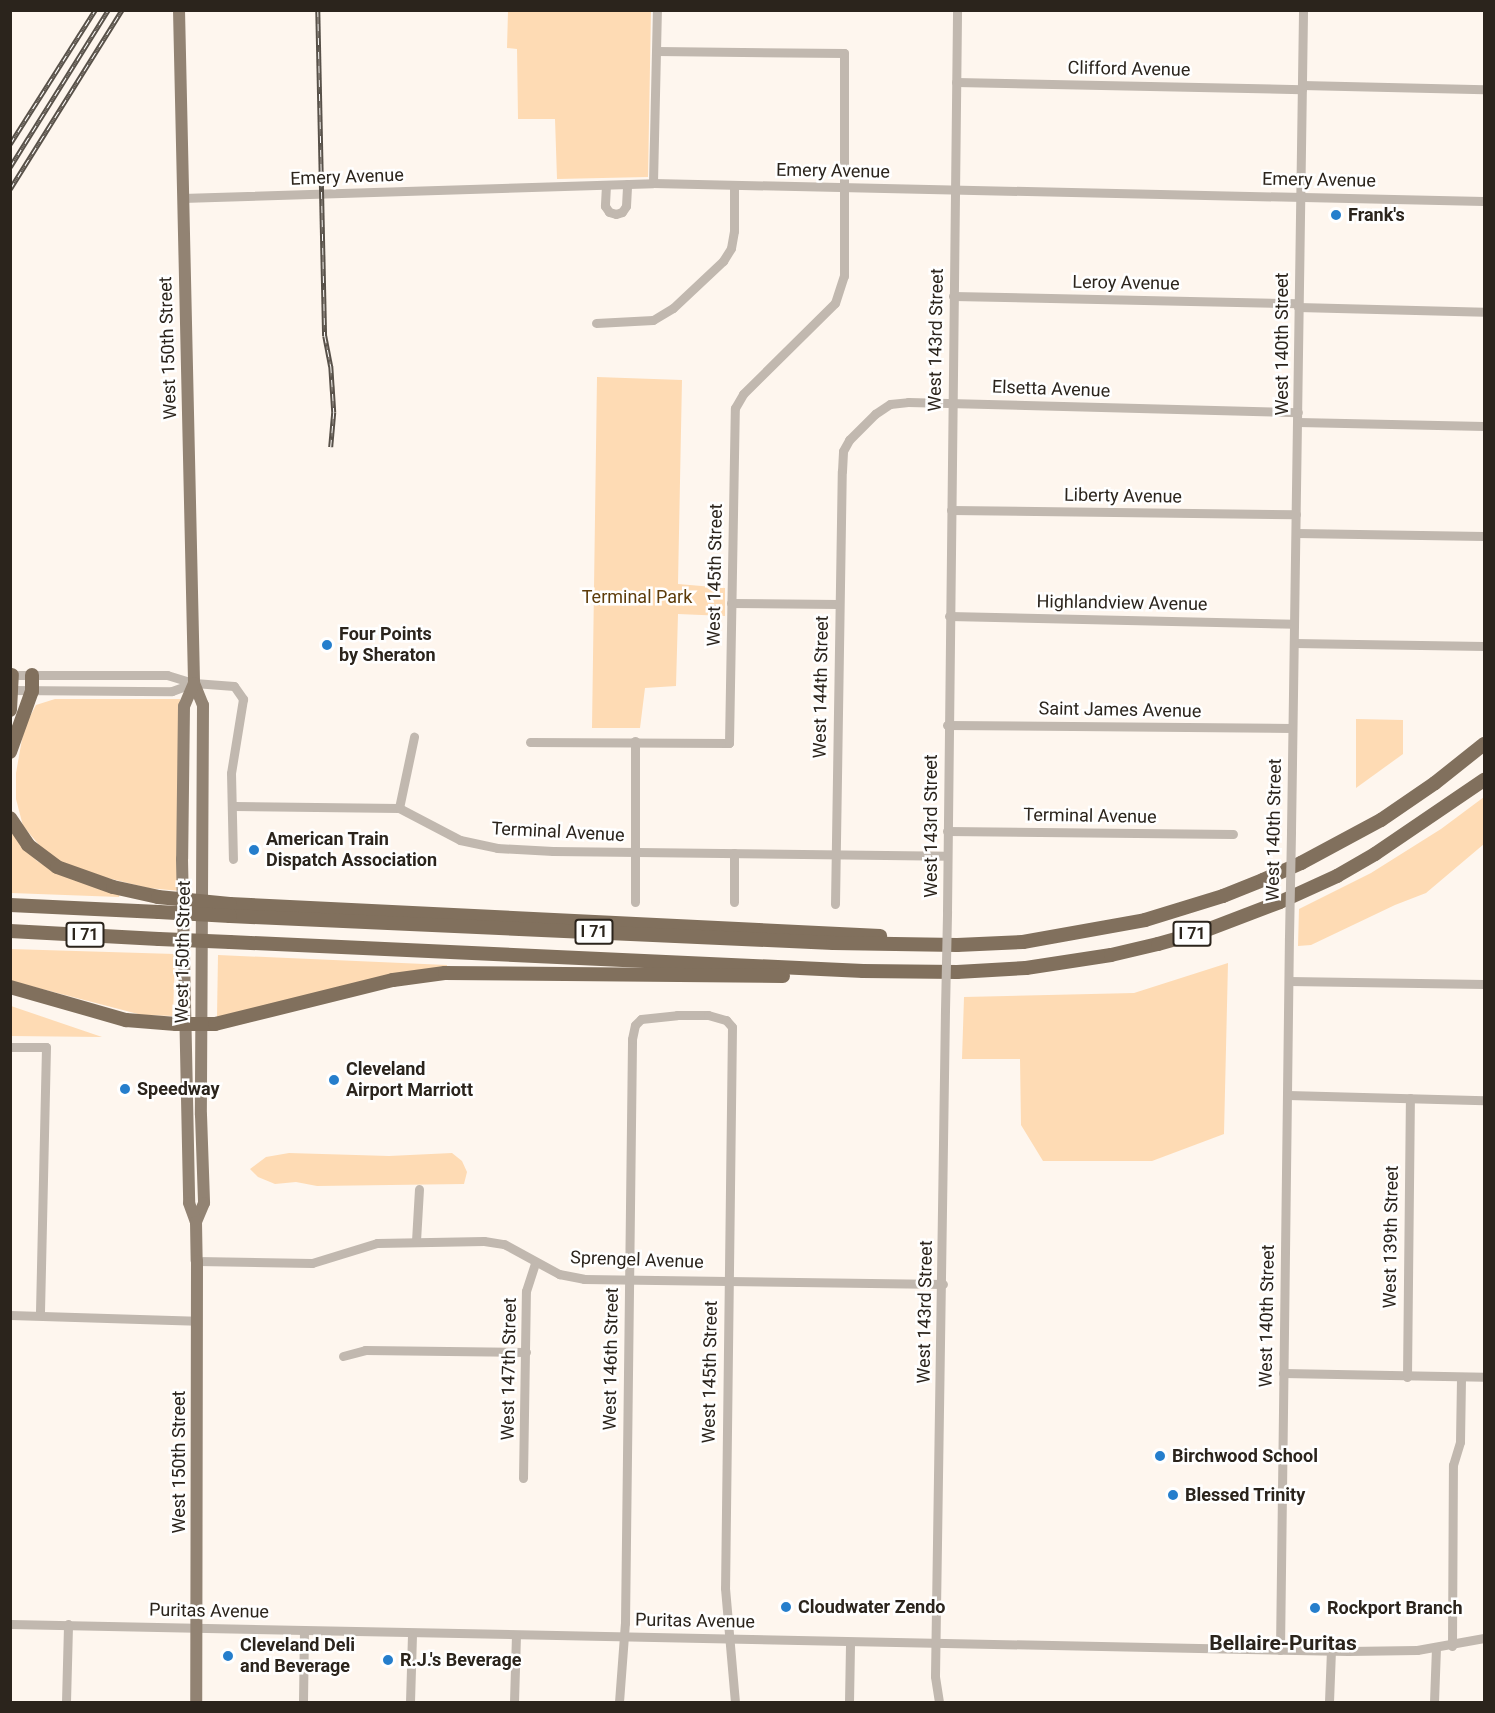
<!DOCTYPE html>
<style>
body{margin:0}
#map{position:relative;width:1495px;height:1713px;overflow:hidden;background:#fef6ee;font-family:Roboto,sans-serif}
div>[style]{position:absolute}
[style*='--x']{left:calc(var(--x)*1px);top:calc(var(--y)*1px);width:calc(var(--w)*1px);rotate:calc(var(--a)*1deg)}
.green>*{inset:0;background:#fedbb4}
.minor>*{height:9px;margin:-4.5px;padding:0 4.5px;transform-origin:4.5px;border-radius:4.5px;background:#c1b8af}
.major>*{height:12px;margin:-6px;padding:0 6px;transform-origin:6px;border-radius:6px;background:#928373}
.highway>*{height:14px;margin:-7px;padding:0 7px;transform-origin:7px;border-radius:7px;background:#81705d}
.rail>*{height:4.5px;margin-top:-2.25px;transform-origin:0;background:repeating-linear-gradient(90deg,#fff 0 7px,#585149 0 14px);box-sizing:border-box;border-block:2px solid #585149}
.minor-bridge>*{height:9px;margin:-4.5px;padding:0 4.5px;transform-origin:4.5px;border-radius:4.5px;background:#c1b8af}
.highway-bridge>*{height:14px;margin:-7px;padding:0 7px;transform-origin:7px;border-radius:7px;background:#81705d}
.dots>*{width:16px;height:16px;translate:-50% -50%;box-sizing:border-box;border:3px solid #fff;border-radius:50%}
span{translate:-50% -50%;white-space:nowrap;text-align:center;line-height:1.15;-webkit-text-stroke:5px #fff;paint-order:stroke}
.shield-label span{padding:2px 4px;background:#fff;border:2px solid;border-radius:4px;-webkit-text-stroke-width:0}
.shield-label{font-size:16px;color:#2b241c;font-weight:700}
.street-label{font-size:18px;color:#2b241c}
.poi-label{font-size:18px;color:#2b241c;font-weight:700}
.left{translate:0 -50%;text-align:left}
.park-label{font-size:18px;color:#5e3c0a}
.quarter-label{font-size:21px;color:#2b241c;font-weight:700}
.frame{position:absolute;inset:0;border:12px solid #2b241c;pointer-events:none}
</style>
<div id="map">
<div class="green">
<div style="clip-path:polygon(508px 11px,651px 11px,648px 177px,557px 179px,555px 119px,518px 119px,517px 49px,507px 48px)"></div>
<div style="clip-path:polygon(597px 377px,682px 380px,678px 584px,725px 588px,725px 616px,678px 614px,676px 686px,645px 688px,640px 728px,592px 728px)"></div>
<div style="clip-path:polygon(55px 699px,180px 699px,180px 891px,148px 888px,75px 870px,46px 853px,23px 826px,16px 799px,16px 773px,24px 728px,36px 705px)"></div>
<div style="clip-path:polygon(1356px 719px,1403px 720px,1403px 754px,1356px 788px)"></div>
<div style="clip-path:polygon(1484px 797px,1484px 844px,1426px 893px,1395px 905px,1311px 945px,1298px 946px,1299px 909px,1371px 873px,1441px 829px)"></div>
<div style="clip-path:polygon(10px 831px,37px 861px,63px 875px,120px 893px,119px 897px,11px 893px)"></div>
<div style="clip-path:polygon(10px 949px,175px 954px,173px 1016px,142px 1015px,11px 981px)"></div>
<div style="clip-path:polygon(218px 955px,447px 965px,447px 969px,217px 1017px)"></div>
<div style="clip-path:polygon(1228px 963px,1224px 1134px,1152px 1161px,1043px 1161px,1021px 1125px,1020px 1059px,962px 1059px,964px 997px,1134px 993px)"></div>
<div style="clip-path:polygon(11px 1006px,102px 1037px,11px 1036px)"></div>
<div style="clip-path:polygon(289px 1153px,389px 1156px,452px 1153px,462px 1161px,467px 1172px,464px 1184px,317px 1186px,296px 1182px,275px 1184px,258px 1177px,250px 1169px,266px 1157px)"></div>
</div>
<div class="minor">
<div style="--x:956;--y:82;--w:346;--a:1.2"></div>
<div style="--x:1302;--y:85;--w:182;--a:1.3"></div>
<div style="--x:653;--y:183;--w:173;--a:-88.7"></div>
<div style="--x:606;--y:185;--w:21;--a:93"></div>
<div style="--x:605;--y:206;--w:7;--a:56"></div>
<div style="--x:609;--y:212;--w:7;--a:16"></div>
<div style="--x:616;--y:214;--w:6;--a:-18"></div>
<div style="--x:622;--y:212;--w:7;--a:-56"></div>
<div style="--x:626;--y:206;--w:22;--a:-87"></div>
<div style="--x:182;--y:198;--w:471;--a:-1.8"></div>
<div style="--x:653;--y:183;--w:831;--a:1.24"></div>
<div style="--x:953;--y:296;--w:345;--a:1.2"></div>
<div style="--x:1298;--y:307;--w:186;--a:1.5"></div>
<div style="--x:596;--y:323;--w:57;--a:-3"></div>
<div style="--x:653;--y:320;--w:23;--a:-31"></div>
<div style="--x:673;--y:308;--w:69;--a:-43.2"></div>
<div style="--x:723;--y:261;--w:15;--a:-58"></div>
<div style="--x:731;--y:248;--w:17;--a:-80"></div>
<div style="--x:734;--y:231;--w:44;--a:-90"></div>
<div style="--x:1298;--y:422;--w:186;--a:1.2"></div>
<div style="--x:951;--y:510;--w:345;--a:0.7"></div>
<div style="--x:1296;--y:533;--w:188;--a:0.9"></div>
<div style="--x:731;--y:603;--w:107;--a:0.5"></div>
<div style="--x:949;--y:616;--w:345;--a:1.3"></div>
<div style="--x:1294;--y:643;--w:190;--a:0.9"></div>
<div style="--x:10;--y:675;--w:157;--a:0"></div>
<div style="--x:167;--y:675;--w:28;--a:17"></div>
<div style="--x:10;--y:690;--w:162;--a:0.4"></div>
<div style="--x:172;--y:691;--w:23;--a:-20"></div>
<div style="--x:194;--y:683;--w:40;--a:4.3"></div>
<div style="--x:234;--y:686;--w:16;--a:55"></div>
<div style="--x:243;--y:699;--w:75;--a:99.2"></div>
<div style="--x:231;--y:773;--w:86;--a:88.7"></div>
<div style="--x:947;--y:725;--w:345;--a:0.5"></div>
<div style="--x:530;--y:742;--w:199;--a:0.3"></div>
<div style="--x:729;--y:743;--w:335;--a:-89"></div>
<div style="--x:735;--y:408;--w:16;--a:-60"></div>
<div style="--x:743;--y:394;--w:129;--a:-44.7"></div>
<div style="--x:835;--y:303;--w:28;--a:-72"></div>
<div style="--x:844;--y:276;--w:223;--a:-90"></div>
<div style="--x:844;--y:53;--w:187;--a:-179.4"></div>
<div style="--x:234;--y:806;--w:165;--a:0.7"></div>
<div style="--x:399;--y:808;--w:69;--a:27.7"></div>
<div style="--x:460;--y:840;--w:38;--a:12"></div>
<div style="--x:497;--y:848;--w:56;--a:3.1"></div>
<div style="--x:553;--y:851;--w:394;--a:0.7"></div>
<div style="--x:399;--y:808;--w:73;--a:-78.1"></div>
<div style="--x:947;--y:831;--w:286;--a:0.6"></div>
<div style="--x:1291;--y:831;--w:821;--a:-89.16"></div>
<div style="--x:734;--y:853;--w:49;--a:90"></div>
<div style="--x:635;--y:902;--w:161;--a:-90"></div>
<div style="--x:835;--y:904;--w:433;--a:-89.1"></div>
<div style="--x:842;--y:471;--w:20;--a:-87"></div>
<div style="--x:843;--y:451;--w:13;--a:-61"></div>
<div style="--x:849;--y:440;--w:37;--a:-45"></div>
<div style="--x:875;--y:414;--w:18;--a:-34"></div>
<div style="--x:890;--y:404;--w:18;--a:-6"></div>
<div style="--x:908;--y:402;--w:390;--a:1.5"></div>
<div style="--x:947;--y:911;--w:901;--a:-89.36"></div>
<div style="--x:1289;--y:981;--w:195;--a:0.9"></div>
<div style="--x:10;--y:1047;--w:36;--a:0"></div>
<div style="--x:46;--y:1047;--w:268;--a:91.3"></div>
<div style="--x:1288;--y:1095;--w:196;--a:1.5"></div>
<div style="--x:416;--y:1241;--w:52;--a:-86.7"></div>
<div style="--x:197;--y:1261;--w:115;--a:1"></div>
<div style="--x:312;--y:1263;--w:68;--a:-17.1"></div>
<div style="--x:377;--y:1243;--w:107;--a:-1.1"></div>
<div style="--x:484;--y:1241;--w:20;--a:9"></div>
<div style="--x:504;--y:1244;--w:63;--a:28.6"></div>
<div style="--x:559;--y:1274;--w:25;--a:11"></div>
<div style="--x:584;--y:1279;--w:359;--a:0.8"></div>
<div style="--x:10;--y:1315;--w:186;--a:1.8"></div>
<div style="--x:343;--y:1356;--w:23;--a:-15"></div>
<div style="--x:365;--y:1350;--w:161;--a:0.7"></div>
<div style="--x:1283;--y:1373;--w:201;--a:1.1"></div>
<div style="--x:1407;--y:1377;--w:279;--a:-89.4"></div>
<div style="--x:523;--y:1478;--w:187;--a:-89.1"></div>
<div style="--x:526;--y:1291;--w:29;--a:-72"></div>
<div style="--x:10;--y:1624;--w:1338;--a:1.16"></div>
<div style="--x:1348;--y:1651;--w:69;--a:-0.8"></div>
<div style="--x:1417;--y:1650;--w:68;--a:-10.2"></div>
<div style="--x:1452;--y:1646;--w:181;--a:-89.7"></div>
<div style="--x:1453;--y:1465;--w:24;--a:-73"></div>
<div style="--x:1460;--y:1442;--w:65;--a:-89.1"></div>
<div style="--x:1280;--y:1650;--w:713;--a:-89.28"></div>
<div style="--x:66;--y:1702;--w:78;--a:-88.5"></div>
<div style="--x:303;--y:1702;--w:72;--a:-89.2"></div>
<div style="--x:410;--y:1702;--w:69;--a:-88.3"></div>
<div style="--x:514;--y:1702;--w:67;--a:-88.3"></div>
<div style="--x:619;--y:1702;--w:79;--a:-85.7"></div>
<div style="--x:625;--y:1623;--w:584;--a:-89.31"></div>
<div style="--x:632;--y:1039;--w:14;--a:-78"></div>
<div style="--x:635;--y:1025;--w:8;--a:-45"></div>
<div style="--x:641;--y:1019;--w:36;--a:-6"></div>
<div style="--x:677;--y:1015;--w:31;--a:0"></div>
<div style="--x:708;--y:1015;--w:19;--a:16"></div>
<div style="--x:726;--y:1020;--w:9;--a:49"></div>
<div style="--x:732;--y:1027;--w:561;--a:90.71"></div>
<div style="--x:725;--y:1588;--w:114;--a:85"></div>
<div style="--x:849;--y:1702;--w:60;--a:-89"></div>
<div style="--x:939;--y:1702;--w:26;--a:-99"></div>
<div style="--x:935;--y:1676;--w:666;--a:-89.14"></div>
<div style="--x:1329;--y:1702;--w:51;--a:-87.8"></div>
<div style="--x:1434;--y:1702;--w:54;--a:-87.9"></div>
</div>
<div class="major">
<div style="--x:179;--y:10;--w:673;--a:88.72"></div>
<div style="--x:194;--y:683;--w:24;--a:68"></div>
<div style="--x:203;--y:705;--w:410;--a:90.3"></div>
<div style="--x:201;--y:1115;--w:88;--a:88"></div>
<div style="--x:204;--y:1203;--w:21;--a:113"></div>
<div style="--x:194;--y:683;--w:25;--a:113"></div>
<div style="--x:184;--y:706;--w:153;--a:90.7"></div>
<div style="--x:182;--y:859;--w:344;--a:88.8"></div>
<div style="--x:189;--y:1203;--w:20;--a:70"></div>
<div style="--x:196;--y:1222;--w:39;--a:89"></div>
<div style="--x:197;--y:1261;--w:441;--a:90.1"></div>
</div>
<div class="highway">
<div style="--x:10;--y:710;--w:35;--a:-87"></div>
<div style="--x:10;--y:752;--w:65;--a:-70.2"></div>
<div style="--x:32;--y:691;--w:16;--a:-90"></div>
<div style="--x:10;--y:818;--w:32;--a:56"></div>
<div style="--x:28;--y:845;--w:36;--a:37"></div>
<div style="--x:57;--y:867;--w:59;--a:19.7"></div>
<div style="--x:113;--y:887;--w:46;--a:12.5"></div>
<div style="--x:230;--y:904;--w:651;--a:2.82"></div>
<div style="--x:10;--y:905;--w:149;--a:2.7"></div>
<div style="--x:230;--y:916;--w:604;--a:2.56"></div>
<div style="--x:833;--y:943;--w:124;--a:0.9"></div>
<div style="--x:957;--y:945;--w:66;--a:-2.6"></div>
<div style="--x:1023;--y:942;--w:124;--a:-10.2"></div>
<div style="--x:1145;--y:920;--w:82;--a:-17.1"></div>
<div style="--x:1223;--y:896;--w:43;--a:-21.8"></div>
<div style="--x:1263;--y:880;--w:42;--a:-24.1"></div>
<div style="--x:1301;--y:863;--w:91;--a:-28.3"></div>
<div style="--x:1381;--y:820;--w:65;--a:-34.4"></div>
<div style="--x:1435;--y:783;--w:63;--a:-38.5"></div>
<div style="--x:10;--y:931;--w:149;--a:3.1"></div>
<div style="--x:230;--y:942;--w:634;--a:2.62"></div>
<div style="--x:863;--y:971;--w:94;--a:0.6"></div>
<div style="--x:957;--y:972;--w:69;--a:-3.3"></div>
<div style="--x:1026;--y:968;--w:86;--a:-8.7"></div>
<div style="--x:1111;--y:955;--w:48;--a:-13.2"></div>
<div style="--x:1158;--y:944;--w:48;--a:-15.8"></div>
<div style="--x:1204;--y:931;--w:81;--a:-20.9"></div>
<div style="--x:1280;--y:902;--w:63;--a:-24.5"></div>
<div style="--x:1337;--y:876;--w:44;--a:-30.1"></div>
<div style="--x:1375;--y:854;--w:132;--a:-34.2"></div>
<div style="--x:10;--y:987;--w:121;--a:15.9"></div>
<div style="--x:126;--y:1020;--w:50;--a:4.6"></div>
<div style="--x:176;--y:1024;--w:39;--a:0"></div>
<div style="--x:215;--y:1024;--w:183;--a:-13.9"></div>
<div style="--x:393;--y:980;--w:52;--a:-7.7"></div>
<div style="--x:445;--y:973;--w:338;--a:0.5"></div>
</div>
<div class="rail">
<div style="--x:318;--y:10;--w:326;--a:88.8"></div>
<div style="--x:325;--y:336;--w:31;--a:79"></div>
<div style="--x:331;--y:366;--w:46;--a:86.3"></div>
<div style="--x:334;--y:412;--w:35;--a:95"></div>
<div style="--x:10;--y:144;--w:159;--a:-57.6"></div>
<div style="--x:10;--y:167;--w:185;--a:-58"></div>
<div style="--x:10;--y:189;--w:211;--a:-58"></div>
</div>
<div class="minor-bridge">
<div style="--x:1289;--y:937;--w:106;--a:-88.9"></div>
<div style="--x:945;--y:1010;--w:99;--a:-88.8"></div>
</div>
<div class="highway-bridge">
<div style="--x:158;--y:897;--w:72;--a:5.6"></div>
<div style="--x:159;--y:912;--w:71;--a:3.2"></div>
<div style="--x:159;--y:939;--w:71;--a:2.4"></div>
</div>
<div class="dots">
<div style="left:1336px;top:215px;background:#257ecc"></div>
<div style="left:327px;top:645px;background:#257ecc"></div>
<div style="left:254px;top:850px;background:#257ecc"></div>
<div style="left:334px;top:1080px;background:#257ecc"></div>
<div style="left:125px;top:1089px;background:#257ecc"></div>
<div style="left:1160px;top:1456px;background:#257ecc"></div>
<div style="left:1173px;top:1495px;background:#257ecc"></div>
<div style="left:786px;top:1607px;background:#257ecc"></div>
<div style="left:1315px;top:1608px;background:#257ecc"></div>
<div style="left:228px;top:1656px;background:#257ecc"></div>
<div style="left:388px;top:1660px;background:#257ecc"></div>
</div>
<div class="shield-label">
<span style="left:594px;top:932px">I 71</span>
<span style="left:1192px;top:934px">I 71</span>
<span style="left:85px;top:935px">I 71</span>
</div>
<div class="street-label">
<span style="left:1129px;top:69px;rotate:1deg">Clifford Avenue</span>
<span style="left:833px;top:171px;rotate:1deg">Emery Avenue</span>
<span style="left:347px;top:177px;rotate:-2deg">Emery Avenue</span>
<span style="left:1319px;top:180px;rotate:1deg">Emery Avenue</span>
<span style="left:1126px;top:283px;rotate:1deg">Leroy Avenue</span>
<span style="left:936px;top:340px;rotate:-89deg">West 143rd Street</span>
<span style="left:1282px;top:344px;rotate:-90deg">West 140th Street</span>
<span style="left:168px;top:348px;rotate:-92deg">West 150th Street</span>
<span style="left:1051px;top:389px;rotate:2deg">Elsetta Avenue</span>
<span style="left:1123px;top:496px;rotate:1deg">Liberty Avenue</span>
<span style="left:715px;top:575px;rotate:-89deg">West 145th Street</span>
<span style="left:1122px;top:603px;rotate:1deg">Highlandview Avenue</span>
<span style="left:821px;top:687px;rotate:-89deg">West 144th Street</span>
<span style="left:1120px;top:710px;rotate:1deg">Saint James Avenue</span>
<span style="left:1090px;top:816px;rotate:1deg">Terminal Avenue</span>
<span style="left:931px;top:826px;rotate:-90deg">West 143rd Street</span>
<span style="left:1274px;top:830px;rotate:-89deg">West 140th Street</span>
<span style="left:558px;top:832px;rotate:3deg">Terminal Avenue</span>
<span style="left:183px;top:952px;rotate:-89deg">West 150th Street</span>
<span style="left:1391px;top:1237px;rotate:-89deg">West 139th Street</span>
<span style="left:637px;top:1260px;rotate:2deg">Sprengel Avenue</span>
<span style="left:925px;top:1312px;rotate:-89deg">West 143rd Street</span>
<span style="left:1267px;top:1316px;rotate:-89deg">West 140th Street</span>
<span style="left:611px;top:1359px;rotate:-89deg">West 146th Street</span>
<span style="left:509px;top:1369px;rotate:-89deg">West 147th Street</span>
<span style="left:710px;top:1372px;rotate:-89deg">West 145th Street</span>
<span style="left:179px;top:1462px;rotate:-90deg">West 150th Street</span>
<span style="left:209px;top:1611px;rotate:1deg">Puritas Avenue</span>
<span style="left:695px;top:1621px;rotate:1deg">Puritas Avenue</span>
</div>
<div class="poi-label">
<span class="left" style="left:1348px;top:215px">Frank's</span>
<span class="left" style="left:339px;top:645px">Four Points<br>by Sheraton</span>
<span class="left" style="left:266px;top:850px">American Train<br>Dispatch Association</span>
<span class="left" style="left:346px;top:1080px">Cleveland<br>Airport Marriott</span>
<span class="left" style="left:137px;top:1089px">Speedway</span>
<span class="left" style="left:1172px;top:1456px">Birchwood School</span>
<span class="left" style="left:1185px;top:1495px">Blessed Trinity</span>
<span class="left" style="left:798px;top:1607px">Cloudwater Zendo</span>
<span class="left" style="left:1327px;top:1608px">Rockport Branch</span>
<span class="left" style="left:240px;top:1656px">Cleveland Deli<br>and Beverage</span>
<span class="left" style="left:400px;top:1660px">R.J.'s Beverage</span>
</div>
<div class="park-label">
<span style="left:637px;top:597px">Terminal Park</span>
</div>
<div class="quarter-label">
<span style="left:1283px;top:1643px">Bellaire-Puritas</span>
</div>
<div class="frame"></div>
</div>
